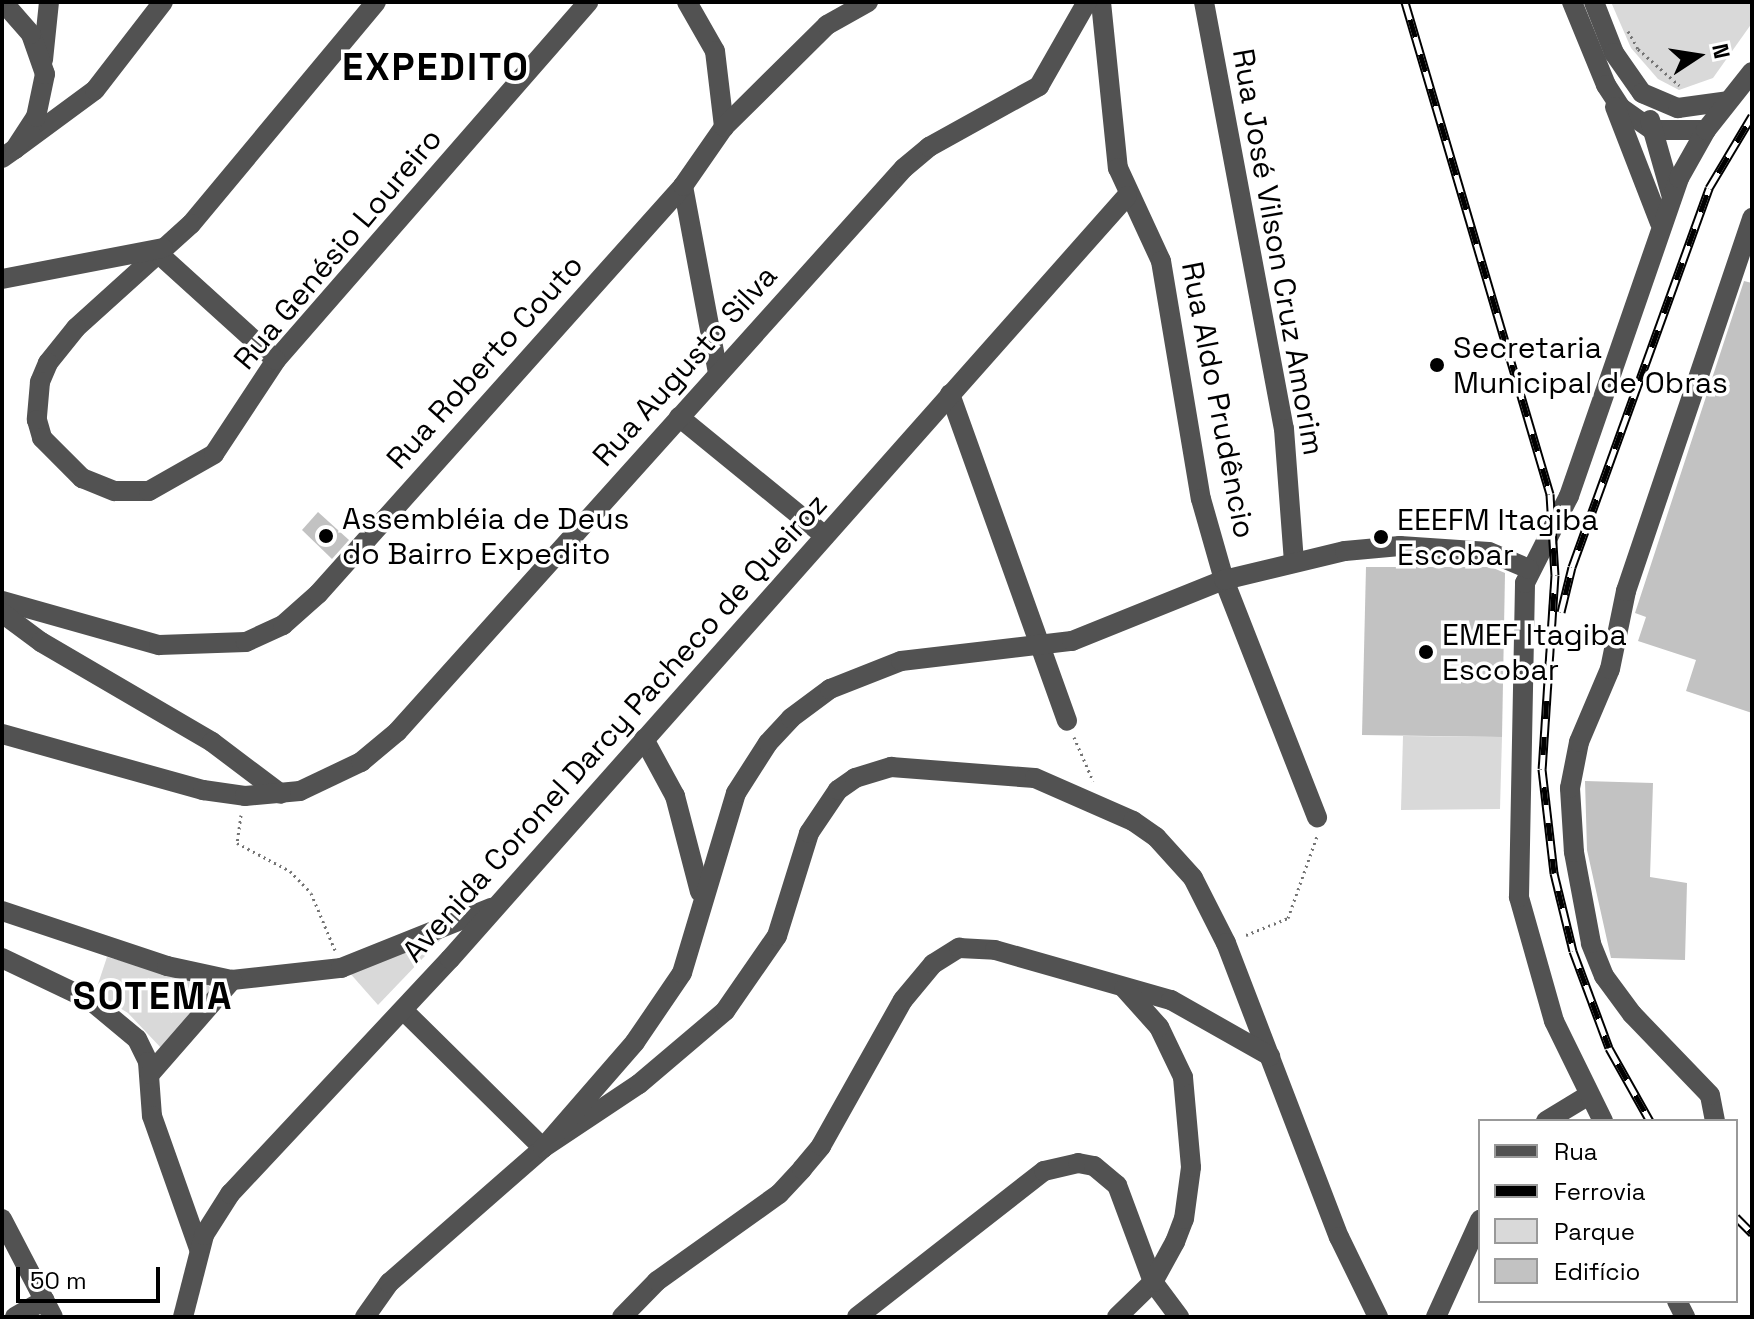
<!DOCTYPE html>
<meta charset="utf-8">
<style>
body{margin:0}
#map{position:relative;width:1754px;height:1319px;overflow:hidden;background:#fff;font-family:"Space Grotesk",sans-serif}
div>[style]{position:absolute}
[style*='--x']{left:calc(var(--x)*1px);top:calc(var(--y)*1px);width:calc(var(--w)*1px);rotate:calc(var(--a)*1deg)}
.green>*{inset:0;background:#d9d9d9}
.building>*{inset:0;background:#c2c2c2}
.path>*{height:3px;margin-top:-1.5px;transform-origin:0;background:repeating-linear-gradient(90deg,#747474 0 2px,transparent 0 6px)}
.minor>*{height:20px;margin:-10px;padding:0 10px;transform-origin:10px;border-radius:10px;background:#525252}
.rail>*{height:9px;margin-top:-4.5px;transform-origin:0;background:repeating-linear-gradient(90deg,#fff 0 18px,#000 0 36px);box-sizing:border-box;border-block:2px solid #000}
.dots>*{width:22px;height:22px;translate:-50% -50%;box-sizing:border-box;border:4px solid #fff;border-radius:50%}
span{translate:-50% -50%;white-space:nowrap;text-align:center;line-height:1.15;-webkit-text-stroke:7px #fff;paint-order:stroke}
.street-label{font-size:30px;color:#000}
.poi-label{font-size:30px;color:#000}
.left{translate:0 -50%;text-align:left}
.district-label{font-size:38px;color:#000;font-weight:700;letter-spacing:2px}
.frame{position:absolute;inset:0;border:4px solid #000;pointer-events:none}
.legend{position:absolute;left:1478px;top:1119px;width:260px;height:184px;box-sizing:border-box;background:#fff;border:2px solid #999;margin:0;padding:10px 14px;list-style:none;font-size:24px;color:#000}
.legend li{display:flex;align-items:center;gap:16px;height:40px}
.legend b{width:40px;border:2px solid #999}
.north{position:absolute;left:1658px;top:16px;width:80px;height:80px;-webkit-text-stroke:6px #fff;paint-order:stroke;rotate:78deg;font-size:22px;font-weight:700;line-height:32px;text-align:center;color:#000}
.north::after{content:'';display:block;margin:auto;width:28px;height:36px;background:#000;clip-path:polygon(50% 0,100% 100%,50% 72%,0 100%)}
.scale{position:absolute;left:16px;top:1267px;width:144px;height:36px;box-sizing:border-box;border:4px solid #000;border-top:0;padding-left:10px;font-size:24px;line-height:28px;white-space:nowrap;color:#000;-webkit-text-stroke:6px #fff;paint-order:stroke}
</style>
<div id="map">
<div class="green">
<div style="clip-path:polygon(1611px 2px,1752px 2px,1752px 23px,1713px 78px,1679px 90px,1658px 79px,1631px 48px)"></div>
<div style="clip-path:polygon(1403px 736px,1502px 737px,1500px 809px,1401px 810px)"></div>
<div style="clip-path:polygon(446px 934px,378px 1005px,348px 971px)"></div>
<div style="clip-path:polygon(107px 957px,206px 983px,212px 990px,163px 1050px,128px 1013px,95px 993px)"></div>
</div>
<div class="building">
<div style="clip-path:polygon(1744px 281px,1752px 283px,1752px 713px,1686px 691px,1696px 660px,1638px 641px,1646px 617px,1635px 613px)"></div>
<div style="clip-path:polygon(318px 512px,349px 540px,332px 559px,302px 530px)"></div>
<div style="clip-path:polygon(1366px 567px,1491px 567px,1505px 573px,1502px 737px,1362px 735px)"></div>
<div style="clip-path:polygon(1585px 781px,1653px 783px,1650px 877px,1687px 883px,1685px 960px,1611px 958px,1587px 850px)"></div>
</div>
<div class="path">
<div style="--x:1628;--y:31;--w:21;--a:61"></div>
<div style="--x:1638;--y:49;--w:55;--a:41.3"></div>
<div style="--x:1074;--y:737;--w:48;--a:66.6"></div>
<div style="--x:241;--y:815;--w:28;--a:98"></div>
<div style="--x:237;--y:843;--w:60;--a:27.8"></div>
<div style="--x:290;--y:871;--w:30;--a:46"></div>
<div style="--x:311;--y:893;--w:62;--a:67.2"></div>
<div style="--x:1246;--y:935;--w:45;--a:-22"></div>
<div style="--x:1288;--y:918;--w:87;--a:-70.5"></div>
</div>
<div class="minor">
<div style="--x:376;--y:2;--w:289;--a:129.8"></div>
<div style="--x:191;--y:224;--w:155;--a:137.9"></div>
<div style="--x:76;--y:328;--w:45;--a:128.7"></div>
<div style="--x:48;--y:363;--w:21;--a:113"></div>
<div style="--x:40;--y:382;--w:38;--a:95"></div>
<div style="--x:37;--y:420;--w:19;--a:74"></div>
<div style="--x:42;--y:438;--w:57;--a:45"></div>
<div style="--x:82;--y:478;--w:35;--a:22"></div>
<div style="--x:115;--y:491;--w:34;--a:0"></div>
<div style="--x:149;--y:491;--w:75;--a:-29.6"></div>
<div style="--x:214;--y:454;--w:113;--a:-56.6"></div>
<div style="--x:276;--y:360;--w:475;--a:-48.9"></div>
<div style="--x:687;--y:2;--w:56;--a:60.3"></div>
<div style="--x:715;--y:51;--w:77;--a:83.2"></div>
<div style="--x:1101;--y:2;--w:167;--a:84.2"></div>
<div style="--x:1118;--y:168;--w:102;--a:65.2"></div>
<div style="--x:1161;--y:261;--w:241;--a:80.5"></div>
<div style="--x:1201;--y:499;--w:84;--a:74.1"></div>
<div style="--x:1224;--y:580;--w:255;--a:68.6"></div>
<div style="--x:1204;--y:2;--w:434;--a:79.4"></div>
<div style="--x:1284;--y:429;--w:132;--a:85.7"></div>
<div style="--x:1572;--y:2;--w:90;--a:67.7"></div>
<div style="--x:1606;--y:85;--w:27;--a:57"></div>
<div style="--x:1621;--y:108;--w:39;--a:35"></div>
<div style="--x:1653;--y:130;--w:53;--a:0"></div>
<div style="--x:1594;--y:2;--w:55;--a:68.6"></div>
<div style="--x:1614;--y:53;--w:49;--a:55"></div>
<div style="--x:1642;--y:93;--w:39;--a:23"></div>
<div style="--x:1678;--y:108;--w:50;--a:-8"></div>
<div style="--x:43;--y:60;--w:58;--a:-84.1"></div>
<div style="--x:1615;--y:107;--w:124;--a:68.8"></div>
<div style="--x:1650;--y:120;--w:80;--a:74.1"></div>
<div style="--x:15;--y:149;--w:99;--a:-36.4"></div>
<div style="--x:95;--y:90;--w:111;--a:-52.3"></div>
<div style="--x:2;--y:158;--w:16;--a:-35"></div>
<div style="--x:15;--y:149;--w:38;--a:-57"></div>
<div style="--x:36;--y:117;--w:44;--a:-78.2"></div>
<div style="--x:45;--y:74;--w:42;--a:-109.3"></div>
<div style="--x:31;--y:34;--w:43;--a:-131.2"></div>
<div style="--x:683;--y:186;--w:190;--a:79.4"></div>
<div style="--x:160;--y:255;--w:156;--a:42.2"></div>
<div style="--x:2;--y:279;--w:164;--a:-10.9"></div>
<div style="--x:950;--y:394;--w:347;--a:70.3"></div>
<div style="--x:679;--y:417;--w:188;--a:39.2"></div>
<div style="--x:2;--y:601;--w:163;--a:15.7"></div>
<div style="--x:159;--y:645;--w:87;--a:-2"></div>
<div style="--x:246;--y:642;--w:41;--a:-24.7"></div>
<div style="--x:283;--y:625;--w:47;--a:-41.5"></div>
<div style="--x:318;--y:594;--w:547;--a:-48.18"></div>
<div style="--x:683;--y:186;--w:72;--a:-55.2"></div>
<div style="--x:724;--y:127;--w:145;--a:-44.7"></div>
<div style="--x:827;--y:25;--w:47;--a:-29.3"></div>
<div style="--x:2;--y:613;--w:49;--a:36.6"></div>
<div style="--x:41;--y:642;--w:198;--a:30.3"></div>
<div style="--x:212;--y:742;--w:86;--a:37"></div>
<div style="--x:2;--y:734;--w:209;--a:15.6"></div>
<div style="--x:203;--y:790;--w:42;--a:8.1"></div>
<div style="--x:245;--y:796;--w:55;--a:-5.2"></div>
<div style="--x:300;--y:791;--w:68;--a:-25.4"></div>
<div style="--x:361;--y:762;--w:47;--a:-39.8"></div>
<div style="--x:397;--y:732;--w:758;--a:-48.05"></div>
<div style="--x:904;--y:168;--w:33;--a:-40"></div>
<div style="--x:929;--y:147;--w:126;--a:-29"></div>
<div style="--x:1039;--y:86;--w:97;--a:-60.3"></div>
<div style="--x:644;--y:739;--w:65;--a:61.5"></div>
<div style="--x:675;--y:796;--w:99;--a:75.4"></div>
<div style="--x:2;--y:911;--w:174;--a:18.4"></div>
<div style="--x:167;--y:966;--w:66;--a:12.2"></div>
<div style="--x:232;--y:980;--w:110;--a:-6.3"></div>
<div style="--x:341;--y:968;--w:162;--a:-21.8"></div>
<div style="--x:2;--y:958;--w:98;--a:25.5"></div>
<div style="--x:90;--y:1000;--w:61;--a:39.7"></div>
<div style="--x:137;--y:1039;--w:25;--a:64"></div>
<div style="--x:148;--y:1062;--w:54;--a:85.8"></div>
<div style="--x:152;--y:1116;--w:141;--a:70.5"></div>
<div style="--x:404;--y:1011;--w:195;--a:44.6"></div>
<div style="--x:543;--y:1148;--w:115;--a:-33.7"></div>
<div style="--x:639;--y:1084;--w:113;--a:-40.3"></div>
<div style="--x:725;--y:1011;--w:91;--a:-55.3"></div>
<div style="--x:777;--y:936;--w:108;--a:-72.7"></div>
<div style="--x:809;--y:833;--w:52;--a:-56"></div>
<div style="--x:838;--y:790;--w:21;--a:-35"></div>
<div style="--x:855;--y:778;--w:38;--a:-17"></div>
<div style="--x:891;--y:767;--w:144;--a:4.4"></div>
<div style="--x:1035;--y:778;--w:107;--a:23.7"></div>
<div style="--x:1133;--y:821;--w:28;--a:35"></div>
<div style="--x:1156;--y:837;--w:55;--a:47.9"></div>
<div style="--x:1193;--y:878;--w:73;--a:63.1"></div>
<div style="--x:1226;--y:943;--w:315;--a:69"></div>
<div style="--x:1339;--y:1237;--w:89;--a:64"></div>
<div style="--x:150;--y:1074;--w:125;--a:-48.9"></div>
<div style="--x:1546;--y:1121;--w:50;--a:-31.2"></div>
<div style="--x:1603;--y:1121;--w:111;--a:-116.1"></div>
<div style="--x:1554;--y:1021;--w:129;--a:-105.8"></div>
<div style="--x:1519;--y:897;--w:314;--a:-88.9"></div>
<div style="--x:1525;--y:583;--w:97;--a:-63.2"></div>
<div style="--x:1569;--y:496;--w:336;--a:-70.9"></div>
<div style="--x:1679;--y:178;--w:55;--a:-60.6"></div>
<div style="--x:1706;--y:130;--w:74;--a:-51.6"></div>
<div style="--x:1715;--y:1121;--w:26;--a:-101"></div>
<div style="--x:1710;--y:1095;--w:112;--a:-133.9"></div>
<div style="--x:1632;--y:1014;--w:47;--a:-126.4"></div>
<div style="--x:1604;--y:976;--w:35;--a:-112"></div>
<div style="--x:1591;--y:943;--w:93;--a:-100.6"></div>
<div style="--x:1574;--y:852;--w:64;--a:-93.6"></div>
<div style="--x:1570;--y:788;--w:47;--a:-78.9"></div>
<div style="--x:1579;--y:742;--w:79;--a:-67"></div>
<div style="--x:1610;--y:669;--w:80;--a:-78.4"></div>
<div style="--x:1626;--y:591;--w:394;--a:-71.3"></div>
<div style="--x:2;--y:1219;--w:110;--a:62.5"></div>
<div style="--x:1677;--y:1301;--w:18;--a:63"></div>
<div style="--x:15;--y:1317;--w:34;--a:-30"></div>
<div style="--x:183;--y:1317;--w:85;--a:-75.6"></div>
<div style="--x:204;--y:1235;--w:49;--a:-57.6"></div>
<div style="--x:230;--y:1194;--w:322;--a:-46.9"></div>
<div style="--x:450;--y:959;--w:1020;--a:-48.42"></div>
<div style="--x:365;--y:1317;--w:42;--a:-54.8"></div>
<div style="--x:389;--y:1283;--w:205;--a:-41.2"></div>
<div style="--x:543;--y:1148;--w:140;--a:-49"></div>
<div style="--x:635;--y:1042;--w:83;--a:-55.7"></div>
<div style="--x:682;--y:973;--w:188;--a:-73.3"></div>
<div style="--x:736;--y:793;--w:59;--a:-57.4"></div>
<div style="--x:768;--y:743;--w:34;--a:-47"></div>
<div style="--x:791;--y:718;--w:49;--a:-36.6"></div>
<div style="--x:830;--y:689;--w:76;--a:-21.5"></div>
<div style="--x:901;--y:661;--w:172;--a:-6.7"></div>
<div style="--x:1072;--y:641;--w:164;--a:-21.9"></div>
<div style="--x:1224;--y:580;--w:124;--a:-13.5"></div>
<div style="--x:1345;--y:551;--w:55;--a:-5.2"></div>
<div style="--x:1400;--y:546;--w:89;--a:3.9"></div>
<div style="--x:1489;--y:552;--w:43;--a:23"></div>
<div style="--x:622;--y:1317;--w:50;--a:-45.8"></div>
<div style="--x:657;--y:1281;--w:150;--a:-35.5"></div>
<div style="--x:779;--y:1194;--w:34;--a:-47"></div>
<div style="--x:802;--y:1169;--w:30;--a:-50"></div>
<div style="--x:821;--y:1146;--w:167;--a:-60.7"></div>
<div style="--x:903;--y:1000;--w:47;--a:-50.2"></div>
<div style="--x:933;--y:964;--w:31;--a:-32"></div>
<div style="--x:959;--y:948;--w:36;--a:3"></div>
<div style="--x:995;--y:950;--w:183;--a:15.9"></div>
<div style="--x:1171;--y:1000;--w:114;--a:29.5"></div>
<div style="--x:857;--y:1317;--w:237;--a:-38"></div>
<div style="--x:1044;--y:1171;--w:35;--a:-13"></div>
<div style="--x:1078;--y:1163;--w:16;--a:11"></div>
<div style="--x:1094;--y:1166;--w:30;--a:40"></div>
<div style="--x:1117;--y:1185;--w:103;--a:69.6"></div>
<div style="--x:1153;--y:1282;--w:44;--a:53.4"></div>
<div style="--x:1117;--y:1317;--w:50;--a:-44.2"></div>
<div style="--x:1153;--y:1282;--w:46;--a:-61.2"></div>
<div style="--x:1175;--y:1242;--w:25;--a:-69"></div>
<div style="--x:1184;--y:1219;--w:52;--a:-82.3"></div>
<div style="--x:1191;--y:1167;--w:90;--a:-95.1"></div>
<div style="--x:1183;--y:1077;--w:55;--a:-115.6"></div>
<div style="--x:1159;--y:1027;--w:52;--a:-131.9"></div>
<div style="--x:1436;--y:1317;--w:107;--a:-65.6"></div>
</div>
<div class="rail">
<div style="--x:1405;--y:2;--w:513;--a:73.58"></div>
<div style="--x:1550;--y:494;--w:81;--a:86.5"></div>
<div style="--x:1555;--y:575;--w:194;--a:93.8"></div>
<div style="--x:1542;--y:769;--w:105;--a:83.4"></div>
<div style="--x:1554;--y:873;--w:80;--a:76.3"></div>
<div style="--x:1573;--y:951;--w:103;--a:69.6"></div>
<div style="--x:1609;--y:1048;--w:84;--a:60.7"></div>
<div style="--x:1561;--y:612;--w:46;--a:-76.3"></div>
<div style="--x:1572;--y:567;--w:403;--a:-70.1"></div>
<div style="--x:1709;--y:188;--w:84;--a:-59.2"></div>
<div style="--x:1736;--y:1217;--w:23;--a:45"></div>
</div>
<div class="dots">
<div style="left:1437px;top:365px;background:#000"></div>
<div style="left:326px;top:536px;background:#000"></div>
<div style="left:1381px;top:537px;background:#000"></div>
<div style="left:1426px;top:652px;background:#000"></div>
</div>
<div class="street-label">
<span style="left:338px;top:249px;rotate:-50deg">Rua Genésio Loureiro</span>
<span style="left:1278px;top:252px;rotate:80deg">Rua José Vilson Cruz Amorim</span>
<span style="left:485px;top:362px;rotate:-48deg">Rua Roberto Couto</span>
<span style="left:685px;top:366px;rotate:-48deg">Rua Augusto Silva</span>
<span style="left:1218px;top:400px;rotate:79deg">Rua Aldo Prudêncio</span>
<span style="left:615px;top:728px;rotate:-48deg">Avenida Coronel Darcy Pacheco de Queiroz</span>
</div>
<div class="poi-label">
<span class="left" style="left:1453px;top:365px">Secretaria<br>Municipal de Obras</span>
<span class="left" style="left:342px;top:536px">Assembléia de Deus<br>do Bairro Expedito</span>
<span class="left" style="left:1397px;top:537px">EEEFM Itagiba<br>Escobar</span>
<span class="left" style="left:1442px;top:652px">EMEF Itagiba<br>Escobar</span>
</div>
<div class="district-label">
<span style="left:436px;top:68px">EXPEDITO</span>
<span style="left:153px;top:997px">SOTEMA</span>
</div>
<div class="frame"></div>
<ul class="legend">
<li><b style="height:10px;background:#525252"></b>Rua</li>
<li><b style="height:10px;background:#000"></b>Ferrovia</li>
<li><b style="height:22px;background:#d9d9d9"></b>Parque</li>
<li><b style="height:22px;background:#c2c2c2"></b>Edifício</li>
</ul>
<div class="north">N</div>
<div class="scale">50 m</div>
</div>
